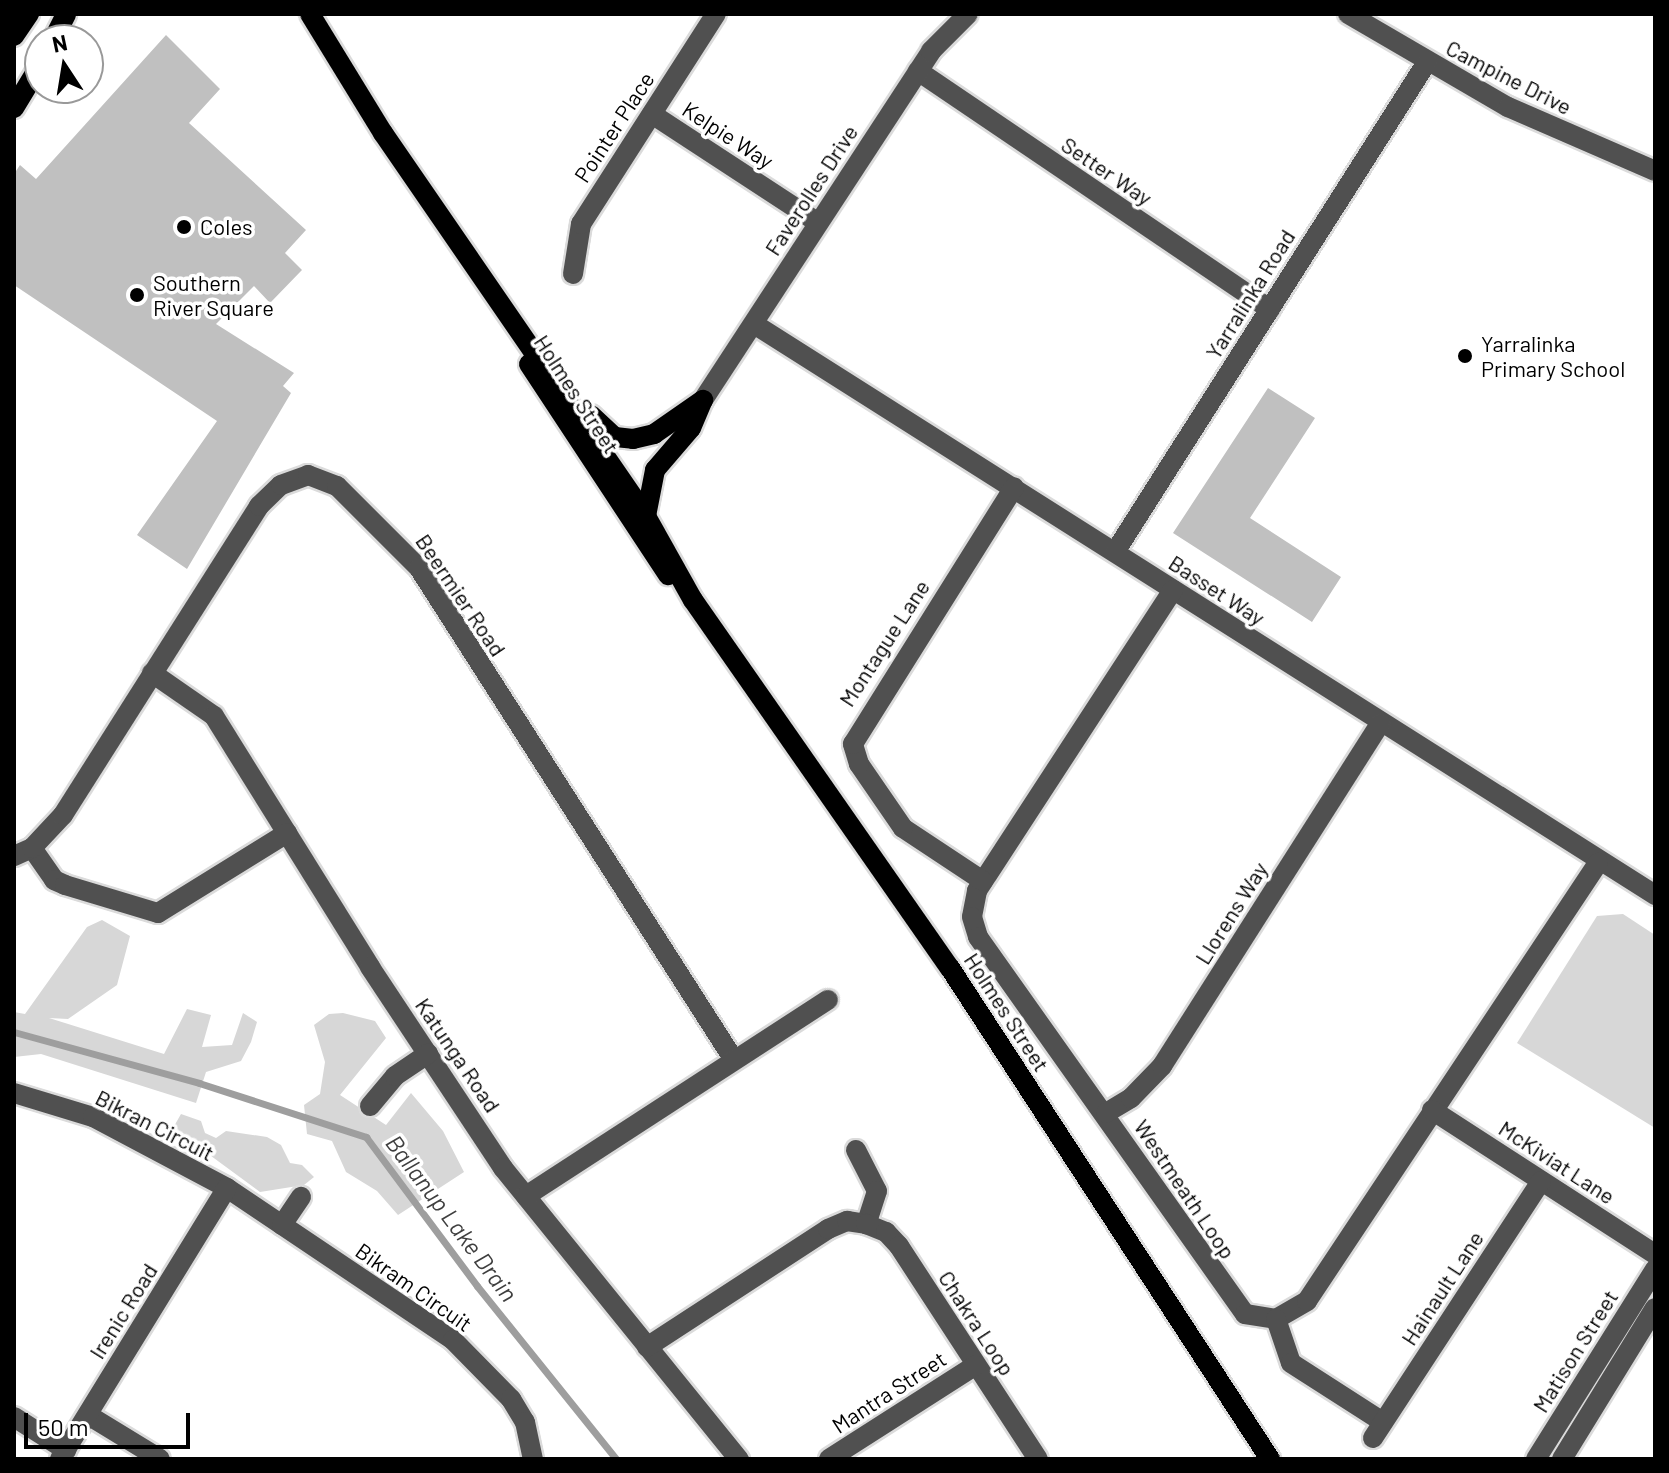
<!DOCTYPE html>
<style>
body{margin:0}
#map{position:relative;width:1669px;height:1473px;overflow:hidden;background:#fff;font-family:Barlow,sans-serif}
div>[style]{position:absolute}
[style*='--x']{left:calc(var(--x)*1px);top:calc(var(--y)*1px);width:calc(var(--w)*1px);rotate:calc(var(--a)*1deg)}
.green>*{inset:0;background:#d7d7d7}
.stream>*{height:7px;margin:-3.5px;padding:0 3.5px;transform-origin:3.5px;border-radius:3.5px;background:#9e9e9e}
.building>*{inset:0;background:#c0c0c0}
.roads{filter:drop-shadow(2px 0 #dbdbdb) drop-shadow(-2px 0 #dbdbdb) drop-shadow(0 2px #dbdbdb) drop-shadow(0 -2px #dbdbdb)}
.minor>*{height:20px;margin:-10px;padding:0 10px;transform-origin:10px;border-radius:10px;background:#505050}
.major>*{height:20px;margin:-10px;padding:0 10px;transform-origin:10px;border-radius:10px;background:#000}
.dots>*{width:22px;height:22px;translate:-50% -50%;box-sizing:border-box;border:4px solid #fff;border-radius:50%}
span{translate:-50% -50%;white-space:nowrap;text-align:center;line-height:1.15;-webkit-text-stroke:7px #fff;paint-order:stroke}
.street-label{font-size:22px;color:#000}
.poi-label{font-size:22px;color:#000}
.left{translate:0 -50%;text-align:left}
.water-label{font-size:24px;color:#3f3f3f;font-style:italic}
.frame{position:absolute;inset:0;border:16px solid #000;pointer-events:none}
.north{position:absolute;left:24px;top:24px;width:80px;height:80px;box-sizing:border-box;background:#fff;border:2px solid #999;border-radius:50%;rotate:348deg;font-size:22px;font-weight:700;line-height:32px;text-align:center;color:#000}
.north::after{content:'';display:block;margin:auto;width:28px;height:36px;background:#000;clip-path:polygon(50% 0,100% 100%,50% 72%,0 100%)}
.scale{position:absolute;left:24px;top:1413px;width:166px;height:36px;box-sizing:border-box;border:4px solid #000;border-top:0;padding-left:10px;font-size:24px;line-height:28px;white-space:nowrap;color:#000;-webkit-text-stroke:6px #fff;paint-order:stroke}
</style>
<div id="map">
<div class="green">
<div style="clip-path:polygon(1623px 914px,1655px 935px,1655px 1128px,1517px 1043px,1597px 916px)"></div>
<div style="clip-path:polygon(102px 920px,130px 936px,117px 985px,68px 1019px,49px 1018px,164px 1054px,187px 1009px,211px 1015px,202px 1047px,232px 1045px,243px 1013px,257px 1022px,251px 1042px,241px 1061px,206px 1072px,196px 1103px,41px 1054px,14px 1057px,14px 1012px,25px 1014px,87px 927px)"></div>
<div style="clip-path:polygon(343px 1013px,375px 1021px,386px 1038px,340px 1095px,386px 1125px,411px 1093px,443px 1131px,464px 1172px,398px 1215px,377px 1191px,346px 1172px,332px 1141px,307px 1134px,304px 1105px,320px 1094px,325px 1062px,314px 1025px,329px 1014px)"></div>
<div style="clip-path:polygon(181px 1114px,201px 1121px,205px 1133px,216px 1138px,226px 1131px,267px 1137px,281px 1145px,290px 1163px,302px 1165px,314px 1177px,304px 1185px,260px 1192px,173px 1128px)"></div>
</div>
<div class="stream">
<div style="--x:14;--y:1032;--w:192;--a:15.4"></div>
<div style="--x:199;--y:1083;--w:176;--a:17.9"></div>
<div style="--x:366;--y:1137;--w:186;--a:53.3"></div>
<div style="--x:477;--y:1286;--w:222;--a:51.2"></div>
</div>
<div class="building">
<div style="clip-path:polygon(166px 35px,220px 89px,189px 123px,306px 230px,285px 253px,302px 270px,270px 303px,254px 286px,216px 324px,294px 373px,283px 386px,291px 393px,187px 569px,137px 535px,217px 421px,14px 285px,14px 174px,20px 165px,36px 179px)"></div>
<div style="clip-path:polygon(1268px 388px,1315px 418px,1250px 518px,1341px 577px,1312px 622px,1173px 533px)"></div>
</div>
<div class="roads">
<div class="minor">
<div style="--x:1348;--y:14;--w:185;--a:30.2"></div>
<div style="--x:1508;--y:107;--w:160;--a:23.5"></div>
<div style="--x:918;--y:71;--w:425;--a:34.1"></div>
<div style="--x:652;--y:114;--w:197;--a:33.2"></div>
<div style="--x:573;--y:274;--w:51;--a:-80.9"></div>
<div style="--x:581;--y:224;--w:250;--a:-57.3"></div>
<div style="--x:754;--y:324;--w:1067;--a:32.36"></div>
<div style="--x:703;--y:400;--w:417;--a:-56.8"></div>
<div style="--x:931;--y:51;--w:52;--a:-45"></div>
<div style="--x:1115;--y:552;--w:581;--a:-57.51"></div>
<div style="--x:1173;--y:590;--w:359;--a:123.1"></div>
<div style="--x:977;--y:891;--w:26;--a:101"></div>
<div style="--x:972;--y:917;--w:21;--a:73"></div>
<div style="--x:978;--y:937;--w:462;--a:54.7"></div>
<div style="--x:1245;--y:1314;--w:31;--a:9"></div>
<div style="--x:1276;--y:1319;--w:36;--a:-30"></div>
<div style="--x:1307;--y:1301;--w:526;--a:-56.4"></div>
<div style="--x:152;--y:673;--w:75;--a:34.7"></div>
<div style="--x:214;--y:716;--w:296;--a:58.1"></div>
<div style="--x:370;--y:967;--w:241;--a:56.5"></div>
<div style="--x:503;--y:1168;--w:375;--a:51"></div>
<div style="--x:32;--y:848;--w:39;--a:55"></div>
<div style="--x:54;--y:880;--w:12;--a:24"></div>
<div style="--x:65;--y:885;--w:97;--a:16.8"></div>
<div style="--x:158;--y:913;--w:152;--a:-31.8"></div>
<div style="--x:14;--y:856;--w:20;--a:-24"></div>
<div style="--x:32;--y:848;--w:45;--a:-46.8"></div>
<div style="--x:63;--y:815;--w:366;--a:-57.6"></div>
<div style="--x:259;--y:506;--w:30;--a:-44"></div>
<div style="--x:281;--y:485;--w:29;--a:-20"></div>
<div style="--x:308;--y:475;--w:31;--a:21"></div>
<div style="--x:337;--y:486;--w:116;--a:45"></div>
<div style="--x:419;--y:568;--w:584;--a:57.37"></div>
<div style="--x:983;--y:881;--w:96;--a:-146.5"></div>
<div style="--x:903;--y:828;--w:78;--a:-124.5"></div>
<div style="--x:859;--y:764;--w:21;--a:-107"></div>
<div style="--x:853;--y:744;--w:303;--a:-57.9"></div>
<div style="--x:14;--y:1093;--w:83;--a:16.9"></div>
<div style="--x:93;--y:1117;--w:152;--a:27.9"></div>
<div style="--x:227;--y:1188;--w:272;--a:33.9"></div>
<div style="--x:453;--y:1340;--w:83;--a:45.5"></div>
<div style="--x:511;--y:1399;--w:27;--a:59"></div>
<div style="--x:525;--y:1422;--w:38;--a:78"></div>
<div style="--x:370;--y:1106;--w:39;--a:-50"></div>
<div style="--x:395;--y:1076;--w:40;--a:-34"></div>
<div style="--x:1432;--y:1110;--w:265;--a:32.9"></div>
<div style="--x:1106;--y:1113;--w:29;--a:-31"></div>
<div style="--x:1131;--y:1098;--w:45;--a:-45.9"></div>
<div style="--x:1162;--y:1066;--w:406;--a:-57.5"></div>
<div style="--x:856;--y:1150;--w:46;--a:62.9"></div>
<div style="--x:877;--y:1191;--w:35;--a:108"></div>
<div style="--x:526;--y:1196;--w:360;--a:-33"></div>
<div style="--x:282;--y:1225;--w:34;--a:-56"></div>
<div style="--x:1276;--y:1319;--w:46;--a:71.2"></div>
<div style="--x:1291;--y:1363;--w:109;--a:32.7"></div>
<div style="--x:647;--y:1347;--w:216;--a:-33.1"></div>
<div style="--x:828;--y:1229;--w:21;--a:-23"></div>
<div style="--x:847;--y:1221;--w:19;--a:9"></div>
<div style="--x:866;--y:1224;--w:22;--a:22"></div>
<div style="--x:886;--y:1232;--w:19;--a:47"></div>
<div style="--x:899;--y:1246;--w:254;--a:56.9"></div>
<div style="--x:88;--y:1415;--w:84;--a:31.4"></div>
<div style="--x:14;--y:1417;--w:62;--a:32.4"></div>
<div style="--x:1373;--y:1438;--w:307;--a:-56.8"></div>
<div style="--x:60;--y:1459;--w:318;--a:-58.4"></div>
<div style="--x:829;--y:1459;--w:174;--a:-32.6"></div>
<div style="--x:1536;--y:1459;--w:224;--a:-57.9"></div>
<div style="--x:1562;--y:1459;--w:177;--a:-58.4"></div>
</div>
<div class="major">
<div style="--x:310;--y:14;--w:140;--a:58.5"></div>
<div style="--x:383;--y:133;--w:465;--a:55.5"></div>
<div style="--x:646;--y:516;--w:96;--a:60.8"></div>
<div style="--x:693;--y:600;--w:449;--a:55.1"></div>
<div style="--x:950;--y:968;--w:586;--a:56.91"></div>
<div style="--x:14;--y:36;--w:27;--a:-56"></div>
<div style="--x:53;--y:40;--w:29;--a:-63"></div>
<div style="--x:14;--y:108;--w:50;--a:-58.8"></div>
<div style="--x:529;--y:364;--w:253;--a:56.6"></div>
<div style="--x:591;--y:415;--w:33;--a:43"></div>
<div style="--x:615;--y:437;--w:18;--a:6"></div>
<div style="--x:633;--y:439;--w:22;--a:-13"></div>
<div style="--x:654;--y:434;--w:60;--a:-34.8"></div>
<div style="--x:646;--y:516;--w:47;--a:-78.9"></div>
<div style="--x:655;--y:470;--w:55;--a:-49.4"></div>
<div style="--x:691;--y:428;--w:30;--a:-67"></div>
</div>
</div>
<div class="dots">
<div style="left:184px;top:227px;background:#000"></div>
<div style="left:137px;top:295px;background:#000"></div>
<div style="left:1465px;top:356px;background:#000"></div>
</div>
<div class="street-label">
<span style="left:1509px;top:77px;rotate:27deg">Campine Drive</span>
<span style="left:614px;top:127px;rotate:-57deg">Pointer Place</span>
<span style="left:728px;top:135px;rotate:33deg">Kelpie Way</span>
<span style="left:1107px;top:171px;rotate:34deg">Setter Way</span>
<span style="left:811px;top:190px;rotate:-57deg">Faverolles Drive</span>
<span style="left:1250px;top:294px;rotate:-58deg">Yarralinka Road</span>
<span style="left:577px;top:394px;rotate:57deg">Holmes Street</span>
<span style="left:1217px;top:590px;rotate:33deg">Basset Way</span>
<span style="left:461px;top:595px;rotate:56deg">Beermier Road</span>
<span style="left:884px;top:643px;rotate:-57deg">Montague Lane</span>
<span style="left:1231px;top:913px;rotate:-58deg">Llorens Way</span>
<span style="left:1007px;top:1012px;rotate:57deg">Holmes Street</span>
<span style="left:458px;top:1055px;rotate:56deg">Katunga Road</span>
<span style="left:155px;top:1125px;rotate:27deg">Bikran Circuit</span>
<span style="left:1557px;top:1162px;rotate:33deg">McKiviat Lane</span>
<span style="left:1185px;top:1189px;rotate:56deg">Westmeath Loop</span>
<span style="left:414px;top:1287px;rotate:35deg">Bikram Circuit</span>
<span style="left:1442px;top:1288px;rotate:-57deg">Hainault Lane</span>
<span style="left:123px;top:1311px;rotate:-58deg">Irenic Road</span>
<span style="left:977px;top:1323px;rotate:57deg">Chakra Loop</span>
<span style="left:1575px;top:1351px;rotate:-58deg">Matison Street</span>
<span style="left:889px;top:1392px;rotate:-33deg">Mantra Street</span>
</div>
<div class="poi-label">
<span class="left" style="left:200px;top:227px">Coles</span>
<span class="left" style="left:153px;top:295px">Southern<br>River Square</span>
<span class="left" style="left:1481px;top:356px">Yarralinka<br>Primary School</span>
</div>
<div class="water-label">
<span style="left:452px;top:1218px;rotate:53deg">Ballanup Lake Drain</span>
</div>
<div class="frame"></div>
<div class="north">N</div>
<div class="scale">50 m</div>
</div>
